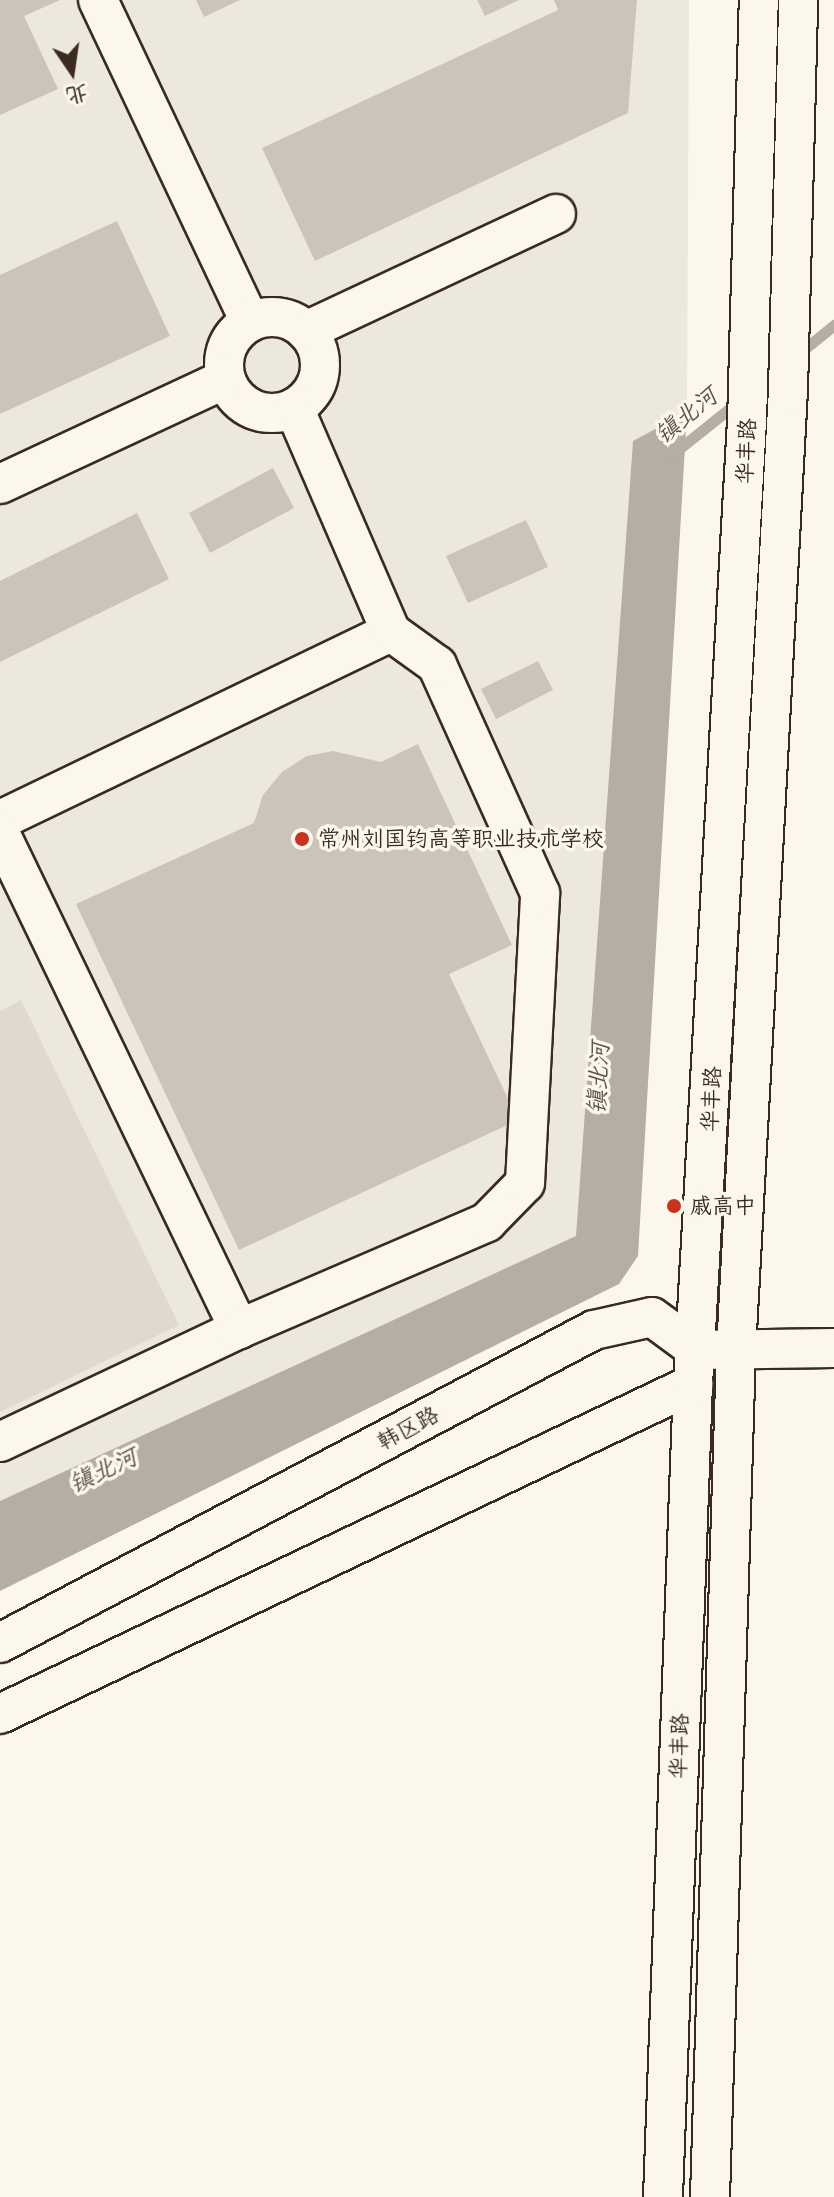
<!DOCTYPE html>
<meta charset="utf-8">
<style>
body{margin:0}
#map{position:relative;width:834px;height:2197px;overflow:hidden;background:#fbf7ec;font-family:Delius,"LXGW WenKai TC",sans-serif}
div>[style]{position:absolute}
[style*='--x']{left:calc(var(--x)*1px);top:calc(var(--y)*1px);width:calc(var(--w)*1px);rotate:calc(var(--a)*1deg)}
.built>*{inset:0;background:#ede8dd}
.green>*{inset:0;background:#dfd9ce}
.water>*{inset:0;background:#b6aea2}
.stream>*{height:11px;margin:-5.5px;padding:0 5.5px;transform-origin:5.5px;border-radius:5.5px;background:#b6aea2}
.building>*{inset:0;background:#ccc4b9}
.roads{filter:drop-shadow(2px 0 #3b2a1e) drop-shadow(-2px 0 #3b2a1e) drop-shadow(0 2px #3b2a1e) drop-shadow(0 -2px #3b2a1e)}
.minor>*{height:38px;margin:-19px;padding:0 19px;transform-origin:19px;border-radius:19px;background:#fbf7ec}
.minor>.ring{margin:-19px;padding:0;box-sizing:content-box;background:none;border:38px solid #fbf7ec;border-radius:50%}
.dots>*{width:22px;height:22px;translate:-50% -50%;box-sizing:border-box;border:4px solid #fbf7ec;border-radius:50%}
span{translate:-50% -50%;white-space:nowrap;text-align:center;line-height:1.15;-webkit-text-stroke:7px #fbf7ec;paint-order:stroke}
.street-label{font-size:22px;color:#3b2a1e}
.poi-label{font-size:22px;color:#3b2a1e}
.left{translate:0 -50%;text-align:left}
.water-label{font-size:24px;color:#605246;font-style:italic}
.north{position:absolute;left:32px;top:32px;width:80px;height:80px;-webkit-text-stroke:6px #fbf7ec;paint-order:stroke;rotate:167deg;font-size:22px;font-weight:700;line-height:32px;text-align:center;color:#3b2a1e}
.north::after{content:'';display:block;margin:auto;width:28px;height:36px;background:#3b2a1e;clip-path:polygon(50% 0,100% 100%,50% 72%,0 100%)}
</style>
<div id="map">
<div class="built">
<div style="clip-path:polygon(0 0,689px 0,687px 412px,633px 442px,577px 1236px,0 1501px)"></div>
</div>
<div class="green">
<div style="clip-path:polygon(21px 1000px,179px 1325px,0 1412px,0 1011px)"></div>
</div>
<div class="water">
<div style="clip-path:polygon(687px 412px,638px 1256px,619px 1284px,0 1591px,0 1501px,576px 1236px,633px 441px)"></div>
</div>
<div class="stream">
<div style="--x:797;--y:355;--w:48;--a:-39"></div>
<div style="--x:675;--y:452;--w:82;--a:-38.6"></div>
</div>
<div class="building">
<div style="clip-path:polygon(0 0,60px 0,24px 16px,58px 89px,0 115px)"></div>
<div style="clip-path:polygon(196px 0,240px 0,204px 17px)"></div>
<div style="clip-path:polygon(477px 0,519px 0,485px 16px)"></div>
<div style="clip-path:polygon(554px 0,637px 0,628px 113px,315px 261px,262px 148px,558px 10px)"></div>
<div style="clip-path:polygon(117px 221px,170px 336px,0 414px,0 275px)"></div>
<div style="clip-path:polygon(273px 468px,294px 508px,210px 553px,189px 513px)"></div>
<div style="clip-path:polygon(137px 513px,169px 579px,0 662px,0 581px)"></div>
<div style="clip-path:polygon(526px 520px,548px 567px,468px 603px,446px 556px)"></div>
<div style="clip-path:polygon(538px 661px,553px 690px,496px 719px,481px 689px)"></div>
<div style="clip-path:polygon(418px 744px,512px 945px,449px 974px,518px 1120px,239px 1250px,76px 904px,254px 823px,263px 795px,282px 772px,307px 756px,333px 751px,381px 762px)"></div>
</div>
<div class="roads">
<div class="minor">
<div style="--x:98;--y:0;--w:356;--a:64.7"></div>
<div class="ring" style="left:224px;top:317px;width:58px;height:58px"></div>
<div style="--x:306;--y:331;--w:276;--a:-25.1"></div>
<div style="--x:0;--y:484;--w:248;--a:-25"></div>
<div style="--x:0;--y:820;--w:434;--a:-25.7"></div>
<div style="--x:0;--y:833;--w:551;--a:64.27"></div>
<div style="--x:0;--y:1442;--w:264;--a:-25.3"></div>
<div style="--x:239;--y:1329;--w:270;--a:-23.3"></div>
<div style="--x:487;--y:1222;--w:54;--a:-45.7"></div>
<div style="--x:525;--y:1183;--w:290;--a:-87"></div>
<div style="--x:540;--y:893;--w:250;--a:-114.3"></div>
<div style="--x:437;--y:665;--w:57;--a:-144.3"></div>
<div style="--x:391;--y:632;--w:244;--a:-113.4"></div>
<div style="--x:0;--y:1643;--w:671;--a:-27.79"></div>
<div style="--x:594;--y:1330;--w:59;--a:-12.6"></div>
<div style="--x:652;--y:1317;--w:56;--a:36.3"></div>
<div style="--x:697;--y:1350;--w:137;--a:-0.8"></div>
<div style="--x:0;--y:1714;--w:768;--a:-25.46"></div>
<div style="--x:663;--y:2197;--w:814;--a:-87.89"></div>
<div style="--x:693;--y:1384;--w:964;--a:-86.79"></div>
<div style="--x:747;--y:422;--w:422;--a:-88.4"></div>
<div style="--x:710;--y:2197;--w:847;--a:-88.24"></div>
<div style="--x:736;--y:1350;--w:961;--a:-86.9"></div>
<div style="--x:788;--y:390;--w:390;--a:-88.5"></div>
</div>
</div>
<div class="dots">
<div style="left:302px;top:839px;background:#c8321e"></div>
<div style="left:674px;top:1206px;background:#c8321e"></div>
</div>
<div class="street-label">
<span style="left:746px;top:451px;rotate:-87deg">华丰路</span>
<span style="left:711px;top:1099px;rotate:-87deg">华丰路</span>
<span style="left:408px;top:1428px;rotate:-28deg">韩区路</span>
<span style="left:679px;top:1746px;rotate:-88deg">华丰路</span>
</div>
<div class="poi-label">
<span class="left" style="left:318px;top:839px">常州刘国钧高等职业技术学校</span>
<span class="left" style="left:690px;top:1206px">戚高中</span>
</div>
<div class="water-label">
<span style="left:686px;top:415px;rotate:-39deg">镇北河</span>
<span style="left:598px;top:1078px;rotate:-87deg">镇北河</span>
<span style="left:103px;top:1470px;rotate:-25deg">镇北河</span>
</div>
<div class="north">北</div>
</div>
